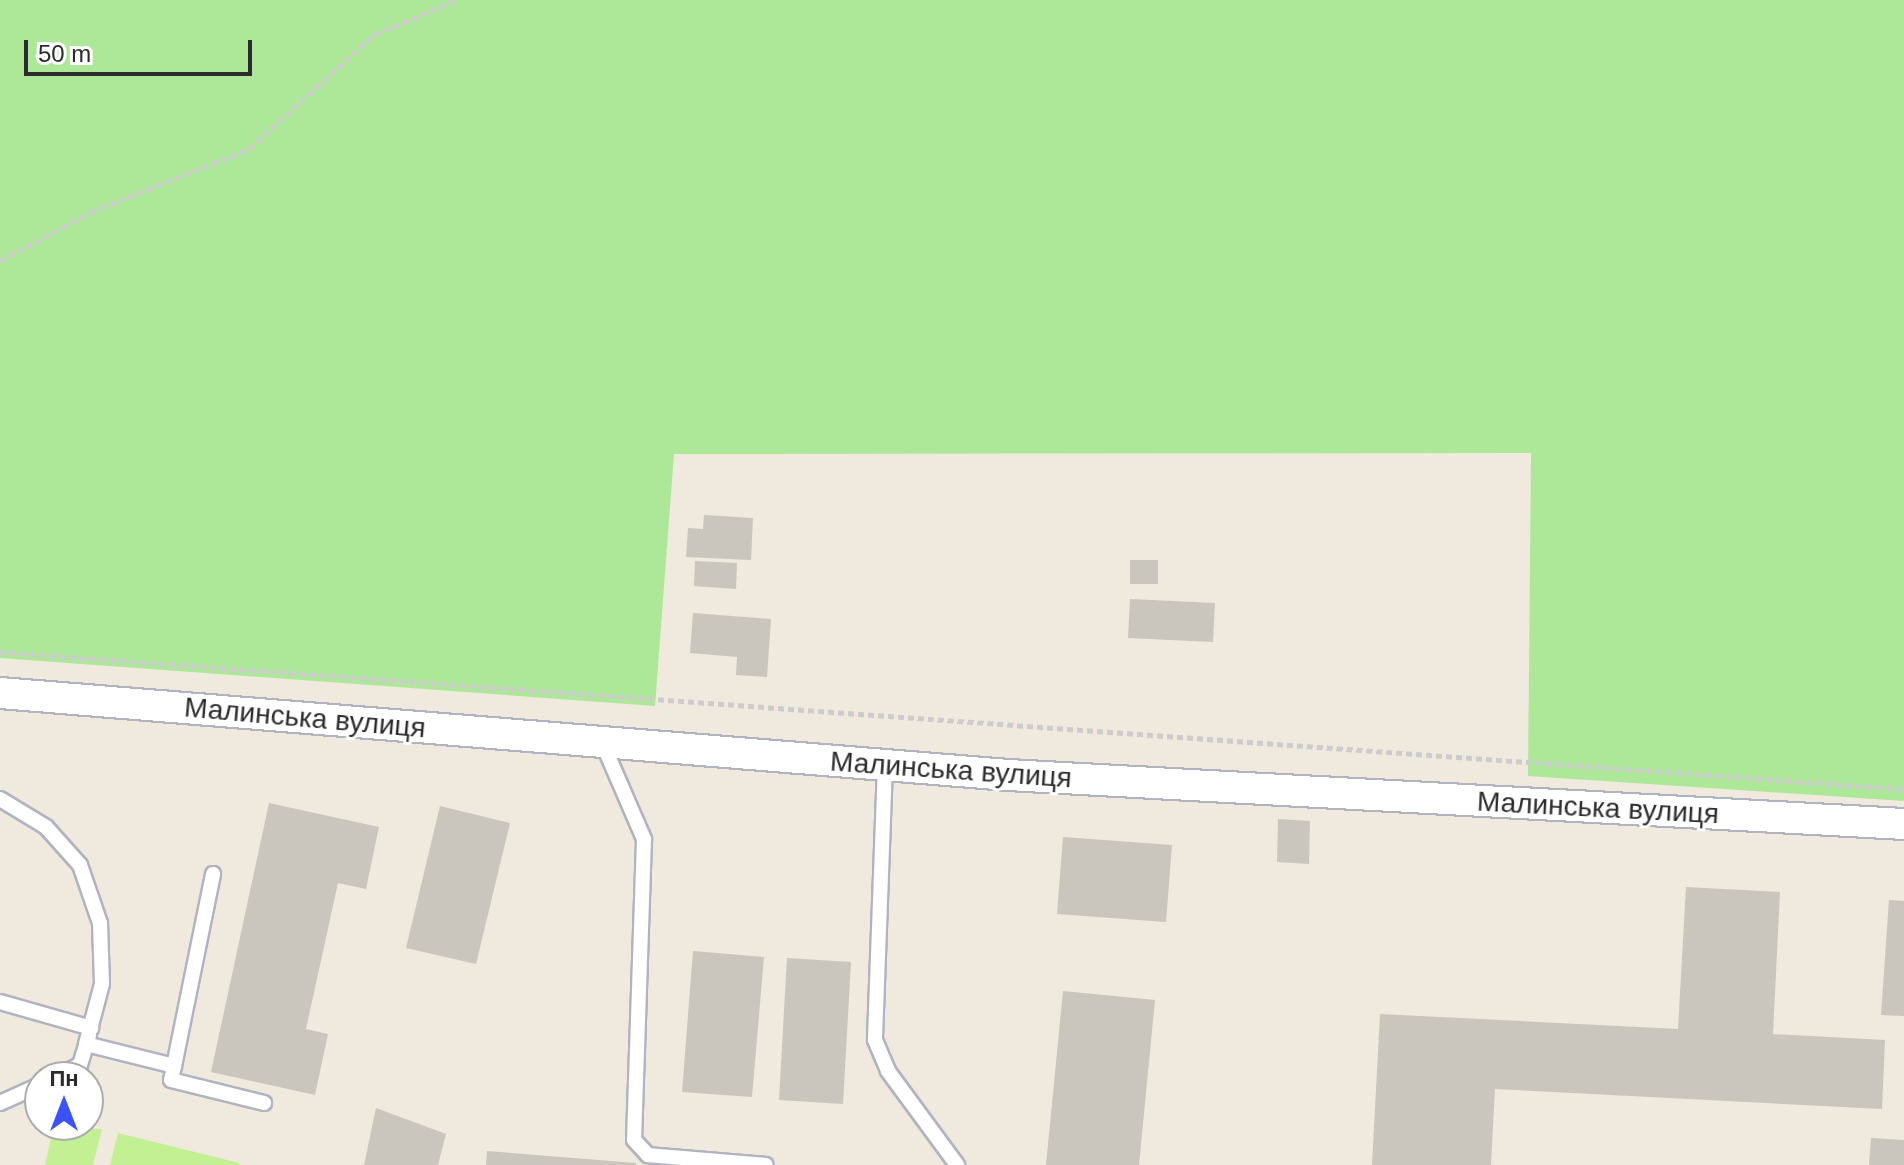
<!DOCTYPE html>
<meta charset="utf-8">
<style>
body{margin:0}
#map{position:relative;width:1904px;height:1165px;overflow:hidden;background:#efe9de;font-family:Arial,sans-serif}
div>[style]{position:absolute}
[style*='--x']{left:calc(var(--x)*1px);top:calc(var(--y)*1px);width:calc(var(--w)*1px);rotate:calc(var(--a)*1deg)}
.green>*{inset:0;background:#ade898}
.pitch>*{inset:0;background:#c2f093}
.building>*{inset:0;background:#cac6bd}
.path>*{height:5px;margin-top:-2.5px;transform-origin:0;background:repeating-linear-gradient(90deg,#ccc 0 6px,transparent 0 10px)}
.roads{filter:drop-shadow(2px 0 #b2b3c1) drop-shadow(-2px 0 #b2b3c1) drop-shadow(0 2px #b2b3c1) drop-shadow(0 -2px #b2b3c1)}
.lane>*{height:14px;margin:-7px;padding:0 7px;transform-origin:7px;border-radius:7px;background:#fff}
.street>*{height:30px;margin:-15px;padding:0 15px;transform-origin:15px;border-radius:15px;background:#fff}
span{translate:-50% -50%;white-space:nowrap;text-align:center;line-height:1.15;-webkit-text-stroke:6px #fff;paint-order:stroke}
.street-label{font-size:28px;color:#2c2c2c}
.north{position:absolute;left:24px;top:1061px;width:80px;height:80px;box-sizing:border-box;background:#fff;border:2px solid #ababab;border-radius:50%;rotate:0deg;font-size:22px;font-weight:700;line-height:32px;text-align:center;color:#2c2c2c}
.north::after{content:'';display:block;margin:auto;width:28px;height:36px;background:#3b52ff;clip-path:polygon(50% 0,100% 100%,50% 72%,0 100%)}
.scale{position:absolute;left:24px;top:40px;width:228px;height:36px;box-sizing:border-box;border:4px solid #2c2c2c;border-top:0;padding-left:10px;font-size:24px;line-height:28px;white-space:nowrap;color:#2c2c2c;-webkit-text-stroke:6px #fff;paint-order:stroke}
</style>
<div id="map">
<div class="green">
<div style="clip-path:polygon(0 0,1904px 0,1904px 801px,1528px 776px,1531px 453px,674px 454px,655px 706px,0 658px)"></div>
</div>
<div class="pitch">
<div style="clip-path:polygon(54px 1125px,102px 1129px,93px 1165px,45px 1165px)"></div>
<div style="clip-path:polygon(118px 1133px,239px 1163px,239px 1165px,110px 1165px)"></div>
</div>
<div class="building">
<div style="clip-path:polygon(704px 515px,753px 518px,751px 560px,686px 557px,688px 528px,703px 529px)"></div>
<div style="clip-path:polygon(1130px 560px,1158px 560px,1158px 584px,1130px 584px)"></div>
<div style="clip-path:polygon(695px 561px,737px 563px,736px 589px,694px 586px)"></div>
<div style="clip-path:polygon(1130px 599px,1215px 603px,1213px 642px,1128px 638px)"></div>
<div style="clip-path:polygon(693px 613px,771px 619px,767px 677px,736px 675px,737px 657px,690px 653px)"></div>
<div style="clip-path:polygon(269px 803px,379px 827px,366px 889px,338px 883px,306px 1029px,328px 1034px,315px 1095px,211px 1072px)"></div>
<div style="clip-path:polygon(440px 806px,510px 823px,476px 964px,406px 948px)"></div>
<div style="clip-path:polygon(1278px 819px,1310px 821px,1309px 864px,1277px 862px)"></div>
<div style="clip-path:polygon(1063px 837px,1172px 845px,1166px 922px,1057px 914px)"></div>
<div style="clip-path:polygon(1686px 887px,1780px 892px,1773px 1034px,1885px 1040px,1882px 1109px,1495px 1089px,1491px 1165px,1372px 1165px,1380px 1014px,1678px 1029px)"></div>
<div style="clip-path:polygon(1889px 900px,1904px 901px,1904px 1016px,1881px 1015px)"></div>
<div style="clip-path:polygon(693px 951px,764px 957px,752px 1097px,682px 1092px)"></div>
<div style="clip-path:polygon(787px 958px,851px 962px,843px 1104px,779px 1100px)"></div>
<div style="clip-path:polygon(1063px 991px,1155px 1000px,1139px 1165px,1046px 1165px)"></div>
<div style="clip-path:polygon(376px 1108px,446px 1134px,438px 1165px,364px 1165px)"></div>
<div style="clip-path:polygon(1871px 1138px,1904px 1140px,1904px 1165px,1869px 1165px)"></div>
<div style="clip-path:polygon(487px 1151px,636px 1163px,636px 1165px,486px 1165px)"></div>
</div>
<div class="path">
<div style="--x:0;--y:261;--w:103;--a:-28.3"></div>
<div style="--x:91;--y:212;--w:170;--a:-21.7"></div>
<div style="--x:249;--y:149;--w:171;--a:-42.4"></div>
<div style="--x:375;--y:34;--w:89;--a:-22.5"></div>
<div style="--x:0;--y:652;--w:1909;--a:4.12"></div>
</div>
<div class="roads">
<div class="lane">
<div style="--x:602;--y:742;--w:106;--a:66.6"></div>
<div style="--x:644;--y:839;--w:301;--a:91.9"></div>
<div style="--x:634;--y:1140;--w:21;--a:47"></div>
<div style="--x:648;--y:1155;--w:118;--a:4.8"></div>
<div style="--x:885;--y:765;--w:275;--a:92.1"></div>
<div style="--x:875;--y:1040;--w:34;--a:67"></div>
<div style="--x:888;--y:1071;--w:117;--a:53.7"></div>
<div style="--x:0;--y:799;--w:54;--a:31.3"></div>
<div style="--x:46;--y:827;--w:51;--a:48.2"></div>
<div style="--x:80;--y:865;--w:61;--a:71"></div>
<div style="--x:100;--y:923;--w:61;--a:88.1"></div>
<div style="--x:102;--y:984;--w:62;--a:104.9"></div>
<div style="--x:86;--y:1044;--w:91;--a:14"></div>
<div style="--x:174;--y:1066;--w:196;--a:-78.5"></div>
<div style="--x:0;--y:1002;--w:95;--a:15.9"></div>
<div style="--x:174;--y:1066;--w:14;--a:102"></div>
<div style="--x:171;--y:1080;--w:96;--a:13.9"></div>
<div style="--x:56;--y:1077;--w:27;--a:-27"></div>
<div style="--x:80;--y:1065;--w:30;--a:-73"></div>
<div style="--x:0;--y:1103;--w:44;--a:-24.2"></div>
</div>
<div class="street">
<div style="--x:0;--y:693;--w:1011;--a:4.65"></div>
<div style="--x:1008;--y:775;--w:897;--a:3.13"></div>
</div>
</div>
<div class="street-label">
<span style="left:305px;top:718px;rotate:5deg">Малинська вулиця</span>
<span style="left:951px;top:770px;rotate:4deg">Малинська вулиця</span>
<span style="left:1598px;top:808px;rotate:3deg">Малинська вулиця</span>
</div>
<div class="north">Пн</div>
<div class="scale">50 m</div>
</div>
